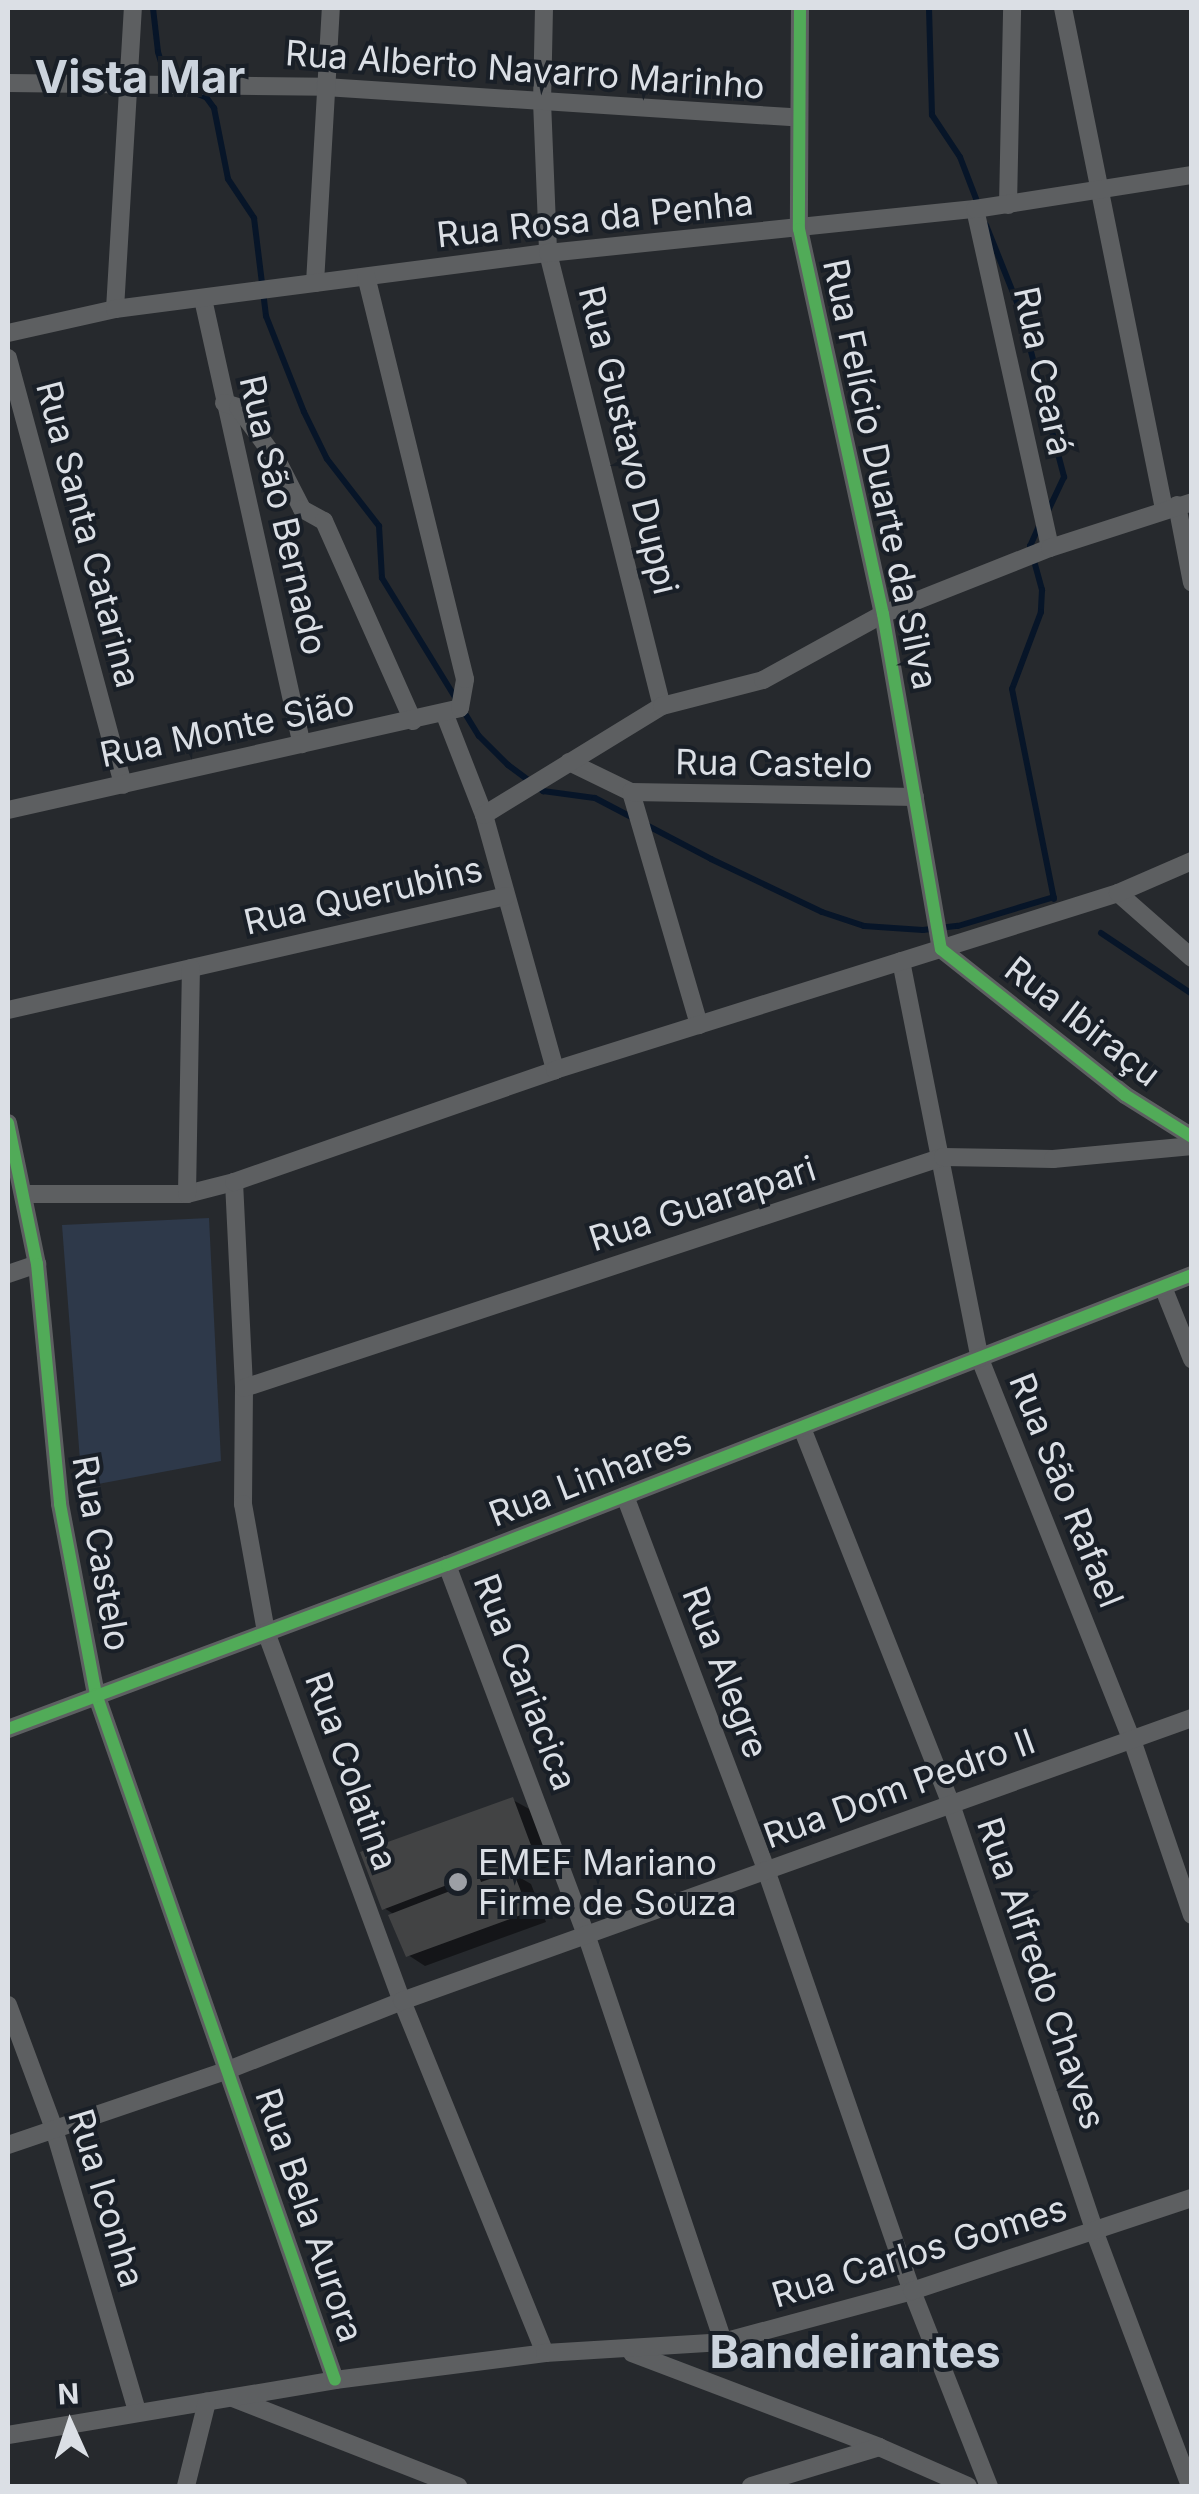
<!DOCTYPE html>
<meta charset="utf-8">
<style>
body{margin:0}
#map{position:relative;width:1199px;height:2494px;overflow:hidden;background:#26292d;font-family:Inter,sans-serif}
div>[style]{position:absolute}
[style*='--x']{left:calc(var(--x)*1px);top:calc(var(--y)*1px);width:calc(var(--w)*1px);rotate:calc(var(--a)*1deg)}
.green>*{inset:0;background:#2e394a}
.shadow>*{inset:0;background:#0007}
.stream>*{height:6px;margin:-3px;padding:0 3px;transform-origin:3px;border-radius:3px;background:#071528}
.building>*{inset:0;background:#424344}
.street>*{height:18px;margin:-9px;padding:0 9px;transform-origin:9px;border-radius:9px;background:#5d5f61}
.cycleway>*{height:12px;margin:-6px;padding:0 6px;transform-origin:6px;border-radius:6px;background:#51ab58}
.dots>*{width:28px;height:28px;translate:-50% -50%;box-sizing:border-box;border:5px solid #191f27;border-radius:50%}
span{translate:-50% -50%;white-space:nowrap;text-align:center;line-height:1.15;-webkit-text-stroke:8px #191f27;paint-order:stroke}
.street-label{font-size:35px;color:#dbdfe5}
.poi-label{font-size:35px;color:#dbdfe5}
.left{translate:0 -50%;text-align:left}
.district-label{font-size:45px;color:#cbd3dd;font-weight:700}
.frame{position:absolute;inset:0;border:10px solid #dbdfe5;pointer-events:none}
.north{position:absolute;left:20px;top:2374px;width:100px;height:100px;-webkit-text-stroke:8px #191f27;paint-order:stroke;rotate:357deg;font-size:28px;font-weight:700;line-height:40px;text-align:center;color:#dbdfe5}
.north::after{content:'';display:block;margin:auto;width:35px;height:45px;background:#dbdfe5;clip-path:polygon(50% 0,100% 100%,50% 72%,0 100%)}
</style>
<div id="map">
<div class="green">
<div style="clip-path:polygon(209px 1218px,221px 1461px,82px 1487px,62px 1225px)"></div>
</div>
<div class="shadow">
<div style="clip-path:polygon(513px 1800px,531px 1810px,551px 1866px,519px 1877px,531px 1884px,546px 1922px,425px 1966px,408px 1955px,395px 1915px,384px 1908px)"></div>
</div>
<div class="stream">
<div style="--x:153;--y:8;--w:44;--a:83.5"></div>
<div style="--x:158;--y:52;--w:17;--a:73"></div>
<div style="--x:163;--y:68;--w:18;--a:45"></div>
<div style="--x:929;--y:8;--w:107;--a:88.4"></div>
<div style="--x:932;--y:115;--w:50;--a:56.3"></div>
<div style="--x:960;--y:157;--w:50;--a:69"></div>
<div style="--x:190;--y:91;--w:17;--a:21"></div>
<div style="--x:206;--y:97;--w:14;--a:54"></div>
<div style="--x:214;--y:108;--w:72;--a:78.8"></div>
<div style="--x:228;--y:179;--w:47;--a:56.3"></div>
<div style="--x:254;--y:218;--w:99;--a:83"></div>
<div style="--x:266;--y:316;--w:103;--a:68.4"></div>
<div style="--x:304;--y:412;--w:52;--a:63.9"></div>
<div style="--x:327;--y:459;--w:85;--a:52.2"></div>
<div style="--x:379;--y:526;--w:52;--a:86.7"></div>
<div style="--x:382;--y:578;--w:185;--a:58.5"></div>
<div style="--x:479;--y:736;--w:41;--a:45"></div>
<div style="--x:508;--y:765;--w:44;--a:36.6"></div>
<div style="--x:543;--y:791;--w:52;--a:7.7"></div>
<div style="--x:595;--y:798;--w:131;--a:27.7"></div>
<div style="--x:711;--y:859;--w:123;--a:25.5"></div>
<div style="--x:822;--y:912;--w:44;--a:18.4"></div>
<div style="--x:864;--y:926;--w:59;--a:3.9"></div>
<div style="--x:923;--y:930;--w:35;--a:-7"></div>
<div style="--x:958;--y:926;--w:100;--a:-16.8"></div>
<div style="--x:986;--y:225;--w:92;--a:68.2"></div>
<div style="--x:1020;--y:310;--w:173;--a:75.2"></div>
<div style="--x:1064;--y:477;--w:42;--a:115.3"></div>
<div style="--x:1039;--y:526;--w:22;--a:114"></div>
<div style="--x:1030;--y:546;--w:46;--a:74.7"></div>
<div style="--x:1042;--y:590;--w:22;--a:93"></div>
<div style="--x:1041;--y:612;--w:82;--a:110.6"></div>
<div style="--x:1012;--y:689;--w:214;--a:78.7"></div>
<div style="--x:1101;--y:933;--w:110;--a:33.8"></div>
</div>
<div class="building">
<div style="clip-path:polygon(513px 1797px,535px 1856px,479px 1876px,481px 1882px,513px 1871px,529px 1912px,406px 1957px,388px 1915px,463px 1886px,460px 1880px,382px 1910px,360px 1852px)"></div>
</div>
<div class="street">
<div style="--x:544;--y:8;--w:93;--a:91.2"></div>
<div style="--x:542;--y:101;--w:152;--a:87.7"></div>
<div style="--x:548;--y:253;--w:467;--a:75.9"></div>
<div style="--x:800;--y:8;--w:221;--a:90.3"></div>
<div style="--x:799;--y:229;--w:394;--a:77.7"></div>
<div style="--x:883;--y:614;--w:340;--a:80.2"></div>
<div style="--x:941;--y:949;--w:235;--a:38.4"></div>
<div style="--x:1125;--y:1095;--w:79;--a:32.1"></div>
<div style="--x:1063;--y:8;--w:511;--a:78.6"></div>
<div style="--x:8;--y:83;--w:317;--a:0.7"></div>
<div style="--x:325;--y:87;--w:474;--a:3.7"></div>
<div style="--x:1008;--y:205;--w:197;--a:-88.8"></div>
<div style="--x:975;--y:209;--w:347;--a:77.5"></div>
<div style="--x:315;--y:283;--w:275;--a:-86.7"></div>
<div style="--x:203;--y:299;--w:456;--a:77.5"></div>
<div style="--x:115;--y:309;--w:302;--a:-86.6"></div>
<div style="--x:8;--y:333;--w:110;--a:-12.6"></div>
<div style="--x:115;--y:309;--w:437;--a:-7.4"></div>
<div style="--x:548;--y:253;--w:429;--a:-5.9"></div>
<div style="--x:975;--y:209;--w:220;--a:-8.9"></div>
<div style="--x:8;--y:358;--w:442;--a:74.9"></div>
<div style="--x:224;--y:403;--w:15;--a:16"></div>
<div style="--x:238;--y:407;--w:68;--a:54"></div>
<div style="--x:278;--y:462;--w:53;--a:62.9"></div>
<div style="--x:302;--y:509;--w:25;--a:29"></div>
<div style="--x:324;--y:521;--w:219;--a:66"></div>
<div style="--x:1177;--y:505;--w:79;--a:79.1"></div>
<div style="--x:445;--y:715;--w:107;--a:68.7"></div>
<div style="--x:484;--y:815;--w:265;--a:74.4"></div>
<div style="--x:569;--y:762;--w:69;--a:25.8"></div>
<div style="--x:631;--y:792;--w:243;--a:73.7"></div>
<div style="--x:631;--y:792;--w:284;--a:1"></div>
<div style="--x:8;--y:810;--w:463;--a:-12.7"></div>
<div style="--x:460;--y:708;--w:29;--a:-80"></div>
<div style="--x:465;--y:679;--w:414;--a:-103.8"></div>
<div style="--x:484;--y:815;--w:209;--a:-31.5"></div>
<div style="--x:662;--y:706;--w:104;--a:-14.4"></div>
<div style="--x:763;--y:680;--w:137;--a:-28.8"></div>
<div style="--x:883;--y:614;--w:180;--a:-21.6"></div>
<div style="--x:1050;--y:548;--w:149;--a:-17.9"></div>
<div style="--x:1118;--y:893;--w:98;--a:41.3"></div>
<div style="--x:901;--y:961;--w:406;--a:78.8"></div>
<div style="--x:980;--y:1359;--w:410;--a:68.3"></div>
<div style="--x:1132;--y:1740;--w:185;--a:71.1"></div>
<div style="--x:8;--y:1010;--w:511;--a:-12.89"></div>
<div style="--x:8;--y:1123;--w:144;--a:78.4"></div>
<div style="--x:37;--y:1264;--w:241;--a:84.5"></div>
<div style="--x:60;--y:1504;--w:193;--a:79.3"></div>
<div style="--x:96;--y:1694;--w:726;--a:70.79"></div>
<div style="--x:234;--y:1182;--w:206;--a:87.2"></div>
<div style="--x:244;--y:1388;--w:116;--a:90.5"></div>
<div style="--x:243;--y:1504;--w:130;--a:79.8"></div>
<div style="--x:266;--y:1632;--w:393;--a:69.8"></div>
<div style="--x:402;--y:2001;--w:380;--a:67.9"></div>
<div style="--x:23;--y:1194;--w:164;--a:0"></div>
<div style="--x:187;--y:1194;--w:49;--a:-14.3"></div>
<div style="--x:234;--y:1182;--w:340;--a:-19.2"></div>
<div style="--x:555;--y:1070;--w:590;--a:-17.45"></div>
<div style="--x:1118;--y:893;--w:81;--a:-23.4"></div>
<div style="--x:187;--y:1194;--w:226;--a:-89"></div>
<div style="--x:8;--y:1274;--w:31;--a:-19"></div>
<div style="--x:1163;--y:1287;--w:78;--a:68.1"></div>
<div style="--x:244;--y:1388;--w:736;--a:-18.29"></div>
<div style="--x:943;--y:1157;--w:110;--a:1"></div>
<div style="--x:1053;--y:1159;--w:140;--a:-5.3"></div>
<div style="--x:802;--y:1428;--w:404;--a:68.4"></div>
<div style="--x:951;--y:1804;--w:453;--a:71.4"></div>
<div style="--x:1095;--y:2233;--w:270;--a:69.4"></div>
<div style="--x:625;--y:1496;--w:400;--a:69.3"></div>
<div style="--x:766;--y:1870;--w:446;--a:70.9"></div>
<div style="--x:912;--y:2291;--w:210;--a:68.5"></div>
<div style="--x:447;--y:1565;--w:394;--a:69.4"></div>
<div style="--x:586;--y:1934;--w:430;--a:71.4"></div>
<div style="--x:8;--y:1729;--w:469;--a:-20.5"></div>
<div style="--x:447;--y:1565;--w:799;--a:-21.27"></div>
<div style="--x:8;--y:2005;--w:132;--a:69.6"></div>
<div style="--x:54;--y:2129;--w:294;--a:73.6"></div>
<div style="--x:8;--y:2145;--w:232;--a:-18.8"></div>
<div style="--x:228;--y:2070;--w:187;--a:-21.6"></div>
<div style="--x:402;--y:2001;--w:839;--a:-19.71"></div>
<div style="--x:632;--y:2353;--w:264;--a:20.8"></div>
<div style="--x:879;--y:2447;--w:97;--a:23.7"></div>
<div style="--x:233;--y:2398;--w:242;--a:21.4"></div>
<div style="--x:8;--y:2435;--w:332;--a:-9.5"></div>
<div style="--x:335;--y:2380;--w:212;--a:-7.3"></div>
<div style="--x:545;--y:2353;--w:178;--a:-3.5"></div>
<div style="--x:723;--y:2342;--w:196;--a:-15.1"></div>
<div style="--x:912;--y:2291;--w:295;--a:-18.4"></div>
<div style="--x:186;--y:2486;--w:87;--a:-76"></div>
<div style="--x:751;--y:2486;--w:134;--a:-16.9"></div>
</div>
<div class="cycleway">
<div style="--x:800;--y:8;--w:221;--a:90.3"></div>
<div style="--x:799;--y:229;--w:394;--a:77.7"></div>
<div style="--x:883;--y:614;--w:340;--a:80.2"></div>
<div style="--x:941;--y:949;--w:235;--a:38.4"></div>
<div style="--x:1125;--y:1095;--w:79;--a:32.1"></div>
<div style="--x:8;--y:1123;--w:144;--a:78.4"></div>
<div style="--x:37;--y:1264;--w:241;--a:84.5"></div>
<div style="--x:60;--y:1504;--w:193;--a:79.3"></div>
<div style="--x:96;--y:1694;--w:726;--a:70.79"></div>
<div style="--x:8;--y:1729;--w:469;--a:-20.5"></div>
<div style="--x:447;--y:1565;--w:799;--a:-21.27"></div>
</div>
<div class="dots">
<div style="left:458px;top:1882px;background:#9c9fa5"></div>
</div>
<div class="street-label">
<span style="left:525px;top:69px;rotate:4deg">Rua Alberto Navarro Marinho</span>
<span style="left:595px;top:218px;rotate:-6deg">Rua Rosa da Penha</span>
<span style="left:1044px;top:371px;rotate:78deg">Rua Ceará</span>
<span style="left:629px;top:440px;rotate:76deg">Rua Gustavo Duppi</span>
<span style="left:881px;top:474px;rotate:78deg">Rua Felício Duarte da Silva</span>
<span style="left:284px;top:515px;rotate:77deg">Rua São Bernado</span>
<span style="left:89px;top:534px;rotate:75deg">Rua Santa Catarina</span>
<span style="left:227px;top:728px;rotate:-12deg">Rua Monte Sião</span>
<span style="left:774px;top:763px;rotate:1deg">Rua Castelo</span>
<span style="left:363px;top:895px;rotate:-13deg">Rua Querubins</span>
<span style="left:1083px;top:1021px;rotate:38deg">Rua Ibiraçu</span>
<span style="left:702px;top:1203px;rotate:-18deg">Rua Guarapari</span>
<span style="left:590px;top:1477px;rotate:-21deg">Rua Linhares</span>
<span style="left:1067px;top:1490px;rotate:68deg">Rua São Rafael</span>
<span style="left:102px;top:1553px;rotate:80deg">Rua Castelo</span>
<span style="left:726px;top:1672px;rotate:69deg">Rua Alegre</span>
<span style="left:526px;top:1682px;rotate:69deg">Rua Cariacica</span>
<span style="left:352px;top:1771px;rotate:70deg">Rua Colatina</span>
<span style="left:899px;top:1788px;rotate:-20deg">Rua Dom Pedro II</span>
<span style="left:1042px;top:1973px;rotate:71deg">Rua Alfredo Chaves</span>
<span style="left:107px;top:2198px;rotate:73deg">Rua Iconha</span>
<span style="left:310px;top:2215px;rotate:71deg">Rua Bela Aurora</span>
<span style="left:919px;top:2251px;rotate:-17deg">Rua Carlos Gomes</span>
</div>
<div class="poi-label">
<span class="left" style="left:478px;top:1882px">EMEF Mariano<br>Firme de Souza</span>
</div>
<div class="district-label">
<span style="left:140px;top:77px">Vista Mar</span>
<span style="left:855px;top:2352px">Bandeirantes</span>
</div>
<div class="frame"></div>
<div class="north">N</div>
</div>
